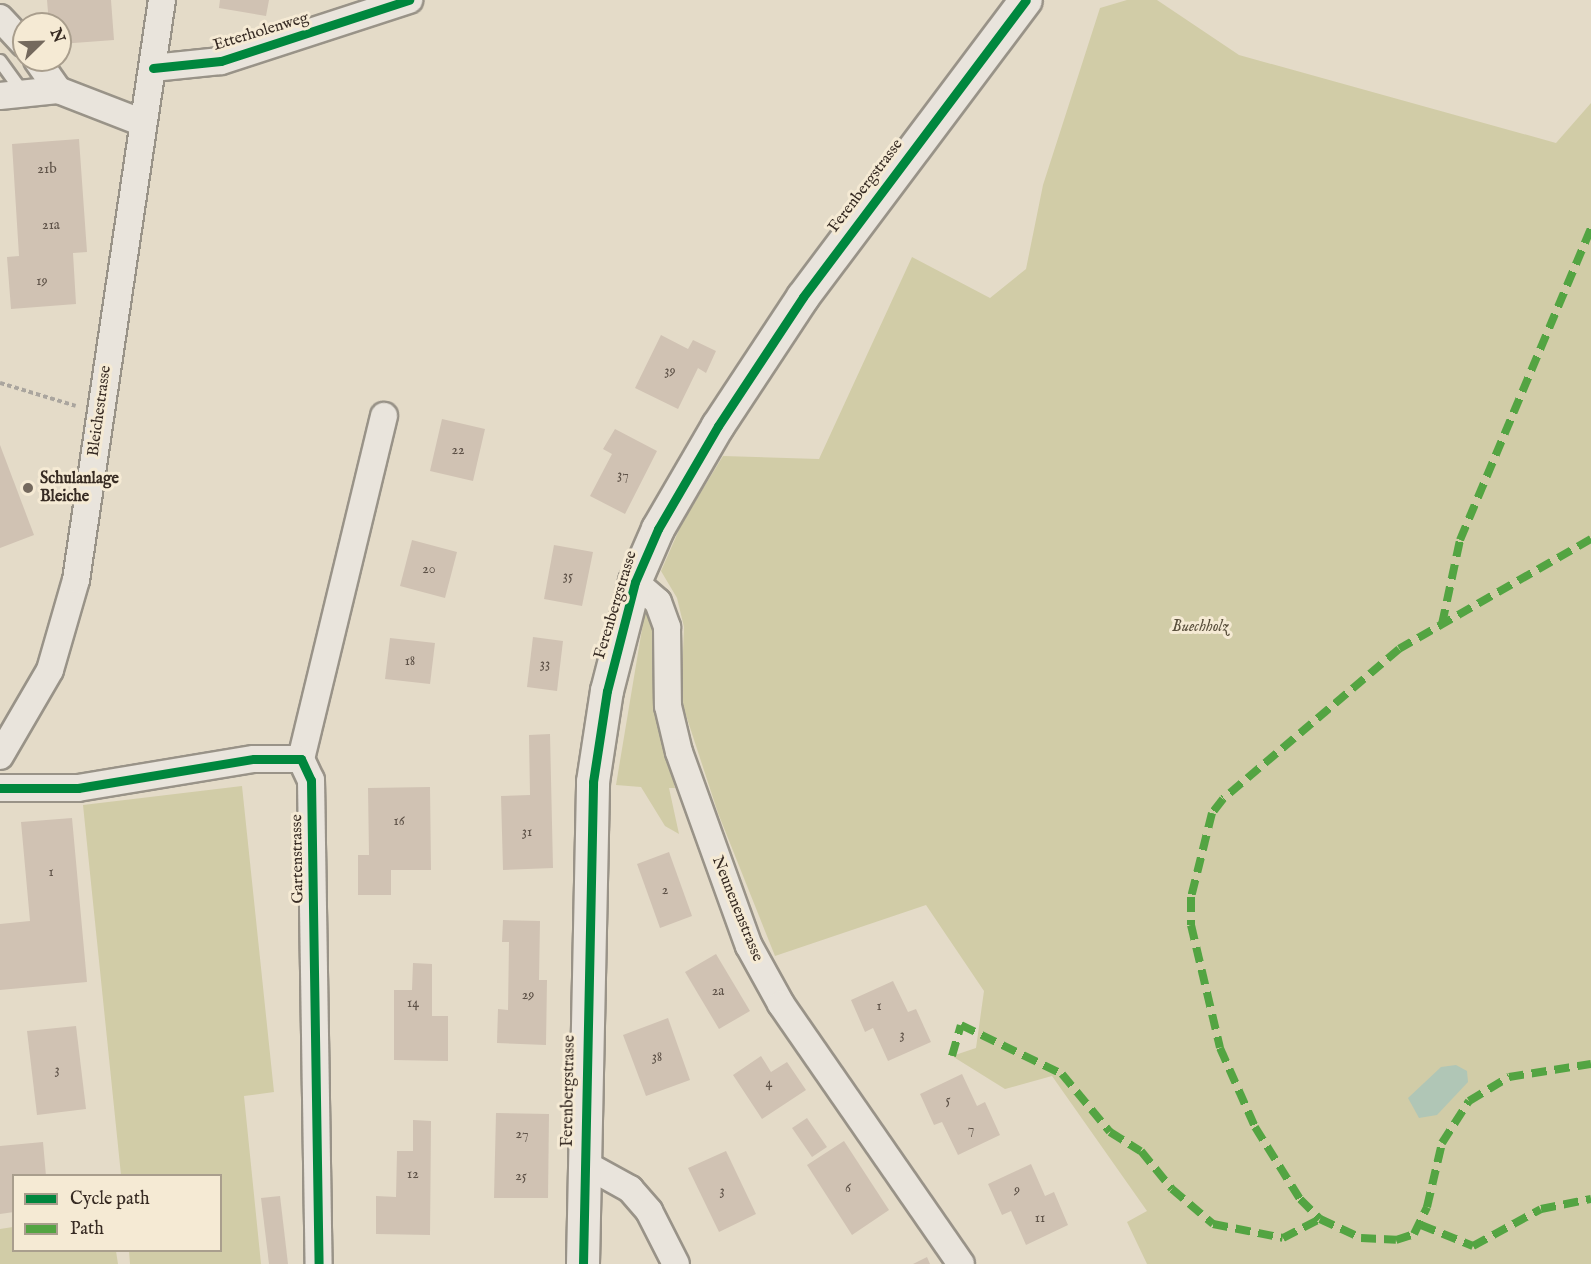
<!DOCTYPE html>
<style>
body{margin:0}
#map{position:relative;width:1591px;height:1264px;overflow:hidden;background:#e4dbc8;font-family:"IM FELL English",serif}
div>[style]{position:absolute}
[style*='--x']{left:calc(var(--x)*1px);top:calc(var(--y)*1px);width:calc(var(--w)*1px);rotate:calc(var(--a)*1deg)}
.green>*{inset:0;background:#d1cca7}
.water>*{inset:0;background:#b0c6b6}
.building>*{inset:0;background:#d0c2b3}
.path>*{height:4px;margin-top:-2px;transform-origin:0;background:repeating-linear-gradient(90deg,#aaa59e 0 4.5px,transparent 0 7.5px)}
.roads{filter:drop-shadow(2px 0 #999388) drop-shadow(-2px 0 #999388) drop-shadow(0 2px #999388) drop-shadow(0 -2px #999388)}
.service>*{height:12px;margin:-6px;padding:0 6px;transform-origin:6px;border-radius:6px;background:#e9e4dc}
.minor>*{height:26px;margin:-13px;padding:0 13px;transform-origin:13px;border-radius:13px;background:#e9e4dc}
.tertiary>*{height:32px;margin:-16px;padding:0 16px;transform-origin:16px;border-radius:16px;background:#e9e4dc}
.quiet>*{height:8px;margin-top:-4px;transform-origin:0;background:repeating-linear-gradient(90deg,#53a442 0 15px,transparent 0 23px)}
.cycleway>*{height:9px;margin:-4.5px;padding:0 4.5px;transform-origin:4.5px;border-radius:4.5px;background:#00873e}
.dots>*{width:16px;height:16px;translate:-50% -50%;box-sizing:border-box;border:3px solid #f5ead4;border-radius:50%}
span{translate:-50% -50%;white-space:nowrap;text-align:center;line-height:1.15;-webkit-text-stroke:6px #f5ead4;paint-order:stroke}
.number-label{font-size:14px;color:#5d5147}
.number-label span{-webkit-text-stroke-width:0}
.street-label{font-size:16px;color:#372b23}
.poi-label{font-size:16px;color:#372b23;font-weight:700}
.left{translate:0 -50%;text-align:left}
.park-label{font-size:16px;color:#5a503d;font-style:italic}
.legend{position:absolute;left:12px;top:1174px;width:210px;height:78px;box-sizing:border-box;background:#f5ead4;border:2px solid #a99e8d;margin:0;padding:8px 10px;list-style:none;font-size:18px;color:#372b23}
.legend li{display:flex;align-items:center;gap:12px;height:30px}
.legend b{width:30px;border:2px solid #a99e8d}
.north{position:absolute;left:12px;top:12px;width:60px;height:60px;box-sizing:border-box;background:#f5ead4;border:2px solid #a99e8d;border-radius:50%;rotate:67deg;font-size:16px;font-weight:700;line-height:24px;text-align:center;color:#372b23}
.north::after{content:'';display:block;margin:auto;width:21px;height:27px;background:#74695d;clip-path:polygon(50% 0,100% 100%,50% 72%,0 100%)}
</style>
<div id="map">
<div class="green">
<div style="clip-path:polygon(1127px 0,1157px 0,1239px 55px,1556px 143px,1591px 103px,1591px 1264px,1147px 1264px,1127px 1222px,1147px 1211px,1052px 1076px,1005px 1089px,952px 1056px,976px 1048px,984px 991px,926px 905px,775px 956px,718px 813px,681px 700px,684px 627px,677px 598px,661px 571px,682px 523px,723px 456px,819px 459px,912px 257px,990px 298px,1026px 269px,1043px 185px,1100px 8px)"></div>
<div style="clip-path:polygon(645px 611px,652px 617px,652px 671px,675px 788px,669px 788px,679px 834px,665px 826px,641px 787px,616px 785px)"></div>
<div style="clip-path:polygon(242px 786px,274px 1092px,244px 1096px,261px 1264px,130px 1264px,129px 1251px,220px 1250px,220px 1176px,121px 1175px,83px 805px)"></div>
<div style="clip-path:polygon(13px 1227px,14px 1250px,116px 1251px,118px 1264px,0 1264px,0 1229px)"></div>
</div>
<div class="water">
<div style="clip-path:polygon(1456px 1065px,1467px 1071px,1468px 1082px,1437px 1115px,1419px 1118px,1408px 1098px,1441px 1067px)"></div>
</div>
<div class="building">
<div style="clip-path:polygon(47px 0,111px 0,114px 40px,60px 44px,60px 24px,49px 24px)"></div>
<div style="clip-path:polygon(220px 0,269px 0,266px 16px,219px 8px)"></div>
<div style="clip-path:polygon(79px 139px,87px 252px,73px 253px,76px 304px,11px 309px,7px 257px,19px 256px,12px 144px)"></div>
<div style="clip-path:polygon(661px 335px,688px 349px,693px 340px,716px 351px,706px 373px,698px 368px,678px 409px,635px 388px)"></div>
<div style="clip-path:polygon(442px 419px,485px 429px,473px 481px,430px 471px)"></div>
<div style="clip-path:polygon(615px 429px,657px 451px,625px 514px,590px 496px,612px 454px,603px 449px)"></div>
<div style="clip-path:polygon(0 445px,34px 535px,0 548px)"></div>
<div style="clip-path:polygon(412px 540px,457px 552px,445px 598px,400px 586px)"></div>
<div style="clip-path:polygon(554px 545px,593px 552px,582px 606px,544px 599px)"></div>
<div style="clip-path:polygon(533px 637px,563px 641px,557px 691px,527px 687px)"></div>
<div style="clip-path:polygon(390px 638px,435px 643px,430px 684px,385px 679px)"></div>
<div style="clip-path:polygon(550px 734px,553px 868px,503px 870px,501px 796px,530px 795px,529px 735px)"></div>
<div style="clip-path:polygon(430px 787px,431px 870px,391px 870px,391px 895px,358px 895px,358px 855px,369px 855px,368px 788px)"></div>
<div style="clip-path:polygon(72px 818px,87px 982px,0 990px,0 924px,30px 921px,21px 822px)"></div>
<div style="clip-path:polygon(669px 852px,692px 916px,660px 928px,637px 864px)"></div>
<div style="clip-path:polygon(503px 920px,540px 921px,539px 980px,547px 980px,546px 1045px,497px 1043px,498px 1009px,508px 1010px,509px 942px,502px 942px)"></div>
<div style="clip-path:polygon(716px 954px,750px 1011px,719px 1029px,685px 972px)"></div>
<div style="clip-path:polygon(413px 963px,432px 964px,432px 1016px,448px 1016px,448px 1061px,394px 1060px,394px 990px,412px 990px)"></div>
<div style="clip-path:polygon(893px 981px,908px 1012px,916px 1009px,931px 1042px,888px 1061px,873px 1028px,865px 1032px,851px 1000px)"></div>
<div style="clip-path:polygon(668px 1018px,690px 1080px,646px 1096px,623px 1035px)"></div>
<div style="clip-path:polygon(76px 1026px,86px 1109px,37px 1115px,27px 1031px)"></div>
<div style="clip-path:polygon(761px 1056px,771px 1072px,787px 1062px,806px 1090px,762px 1119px,733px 1075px)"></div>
<div style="clip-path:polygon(962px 1074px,977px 1106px,985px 1102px,1000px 1135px,958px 1155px,942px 1122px,934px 1125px,920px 1094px)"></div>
<div style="clip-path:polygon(496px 1113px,549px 1114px,548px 1198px,494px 1198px)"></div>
<div style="clip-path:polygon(807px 1118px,827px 1147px,812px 1157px,792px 1128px)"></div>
<div style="clip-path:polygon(413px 1120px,431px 1121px,430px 1235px,376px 1234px,376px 1196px,396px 1197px,397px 1151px,413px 1151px)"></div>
<div style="clip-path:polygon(844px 1141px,889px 1210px,852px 1235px,807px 1165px)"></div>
<div style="clip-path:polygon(43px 1142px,46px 1176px,14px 1176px,14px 1212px,0 1214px,0 1146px)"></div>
<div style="clip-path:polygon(726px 1151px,756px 1214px,719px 1232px,688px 1168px)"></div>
<div style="clip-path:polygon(1031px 1164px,1045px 1196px,1054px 1192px,1068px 1225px,1026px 1245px,1011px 1211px,1002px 1215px,988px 1184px)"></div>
<div style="clip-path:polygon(280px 1196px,288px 1264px,269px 1264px,261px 1198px)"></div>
<div style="clip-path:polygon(927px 1257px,930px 1264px,913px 1264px)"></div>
</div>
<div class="path">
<div style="--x:0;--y:383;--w:79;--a:16.8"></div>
</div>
<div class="roads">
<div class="service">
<div style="--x:0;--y:61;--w:37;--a:54"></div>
</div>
<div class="minor">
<div style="--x:0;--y:18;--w:35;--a:47"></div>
<div style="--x:37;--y:60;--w:37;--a:55"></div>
<div style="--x:58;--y:90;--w:91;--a:21.2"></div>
<div style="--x:153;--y:68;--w:68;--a:-5.9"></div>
<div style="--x:221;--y:61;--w:198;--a:-18"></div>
<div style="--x:0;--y:96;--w:58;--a:-5.9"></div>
<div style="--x:635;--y:582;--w:30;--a:41"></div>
<div style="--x:658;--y:602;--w:27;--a:70"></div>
<div style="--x:667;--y:627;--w:79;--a:89.3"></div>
<div style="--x:668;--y:706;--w:47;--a:76.6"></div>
<div style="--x:679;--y:752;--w:206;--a:70.2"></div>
<div style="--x:749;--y:946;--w:66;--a:61.1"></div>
<div style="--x:781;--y:1004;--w:316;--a:55.3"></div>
<div style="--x:0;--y:756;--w:99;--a:-59.8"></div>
<div style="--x:50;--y:670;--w:94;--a:-73.9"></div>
<div style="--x:76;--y:580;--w:586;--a:-81.57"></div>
<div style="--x:301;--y:759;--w:353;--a:-76.4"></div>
<div style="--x:0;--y:788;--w:78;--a:0"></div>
<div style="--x:78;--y:788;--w:178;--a:-9.4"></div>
<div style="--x:254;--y:759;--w:47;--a:0"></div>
<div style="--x:301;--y:759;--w:23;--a:65"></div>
<div style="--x:311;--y:780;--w:484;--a:89.1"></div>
<div style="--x:583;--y:1163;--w:54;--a:29"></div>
<div style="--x:630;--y:1189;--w:29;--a:49"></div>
<div style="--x:649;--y:1211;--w:59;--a:63"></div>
</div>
<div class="tertiary">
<div style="--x:583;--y:1264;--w:482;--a:-88.8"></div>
<div style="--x:593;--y:782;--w:92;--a:-81.3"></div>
<div style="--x:607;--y:691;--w:113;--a:-75.6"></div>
<div style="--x:635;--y:582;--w:58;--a:-66.5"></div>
<div style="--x:658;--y:529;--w:119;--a:-59.8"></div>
<div style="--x:718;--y:426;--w:154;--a:-56.6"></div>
<div style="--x:803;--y:297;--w:371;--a:-53.1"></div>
</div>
</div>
<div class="quiet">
<div style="--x:1591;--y:539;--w:221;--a:150.2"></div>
<div style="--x:1399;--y:649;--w:231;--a:139.6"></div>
<div style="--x:1223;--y:799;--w:18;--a:128"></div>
<div style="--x:1212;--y:813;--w:87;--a:104"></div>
<div style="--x:1191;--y:897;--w:28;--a:90"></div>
<div style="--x:1191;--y:925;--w:126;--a:76.7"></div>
<div style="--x:1220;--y:1048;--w:86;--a:66.1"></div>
<div style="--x:1255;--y:1127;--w:85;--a:58"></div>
<div style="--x:1300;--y:1199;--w:28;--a:45"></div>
<div style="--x:1320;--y:1219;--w:45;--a:24.9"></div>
<div style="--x:1361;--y:1238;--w:35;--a:3"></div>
<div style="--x:1396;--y:1240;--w:19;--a:-18"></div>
<div style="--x:1414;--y:1234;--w:30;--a:-64"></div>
<div style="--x:1427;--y:1207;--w:66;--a:-76.8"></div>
<div style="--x:1442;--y:1143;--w:50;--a:-57.3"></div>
<div style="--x:1469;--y:1101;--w:47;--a:-31"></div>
<div style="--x:1509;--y:1077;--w:83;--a:-9"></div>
<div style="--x:1442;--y:624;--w:86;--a:-77.9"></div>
<div style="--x:1460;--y:540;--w:338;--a:-67.2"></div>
<div style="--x:952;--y:1056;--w:32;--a:-74"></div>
<div style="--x:961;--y:1025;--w:112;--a:25.9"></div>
<div style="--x:1062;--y:1074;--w:75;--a:50.4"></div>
<div style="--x:1110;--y:1132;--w:36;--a:32"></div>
<div style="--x:1141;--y:1151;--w:49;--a:50.8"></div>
<div style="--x:1172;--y:1189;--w:54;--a:40.5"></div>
<div style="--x:1213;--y:1224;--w:71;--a:11.3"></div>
<div style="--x:1283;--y:1238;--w:42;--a:-27.2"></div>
<div style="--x:1421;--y:1225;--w:56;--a:22"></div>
<div style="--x:1473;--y:1246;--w:77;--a:-28.6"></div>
<div style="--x:1541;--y:1209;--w:51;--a:-11.3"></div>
</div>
<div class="cycleway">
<div style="--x:153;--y:68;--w:68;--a:-5.9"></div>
<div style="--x:221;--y:61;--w:198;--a:-18"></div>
<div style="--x:0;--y:788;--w:78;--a:0"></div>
<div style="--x:78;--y:788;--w:178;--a:-9.4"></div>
<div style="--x:254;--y:759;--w:47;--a:0"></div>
<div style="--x:301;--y:759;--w:23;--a:65"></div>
<div style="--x:311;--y:780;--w:484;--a:89.1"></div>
<div style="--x:583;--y:1264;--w:482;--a:-88.8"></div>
<div style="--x:593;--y:782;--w:92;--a:-81.3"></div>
<div style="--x:607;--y:691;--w:113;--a:-75.6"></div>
<div style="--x:635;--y:582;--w:58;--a:-66.5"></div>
<div style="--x:658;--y:529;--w:119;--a:-59.8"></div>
<div style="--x:718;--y:426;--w:154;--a:-56.6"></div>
<div style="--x:803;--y:297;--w:371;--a:-53.1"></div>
</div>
<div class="dots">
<div style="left:28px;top:488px;background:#74695d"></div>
</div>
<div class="number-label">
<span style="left:47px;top:169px">21b</span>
<span style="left:51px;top:225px">21a</span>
<span style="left:42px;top:281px">19</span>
<span style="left:670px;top:371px">39</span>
<span style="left:458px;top:450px">22</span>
<span style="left:623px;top:475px">37</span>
<span style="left:429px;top:569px">20</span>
<span style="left:568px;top:576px">35</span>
<span style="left:410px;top:661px">18</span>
<span style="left:545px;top:664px">33</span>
<span style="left:399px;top:821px">16</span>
<span style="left:527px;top:832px">31</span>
<span style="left:51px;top:872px">1</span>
<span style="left:665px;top:890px">2</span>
<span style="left:718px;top:991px">2a</span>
<span style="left:528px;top:995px">29</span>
<span style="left:413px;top:1003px">14</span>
<span style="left:879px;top:1006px">1</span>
<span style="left:902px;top:1035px">3</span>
<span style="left:657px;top:1057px">38</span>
<span style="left:57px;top:1070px">3</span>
<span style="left:769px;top:1083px">4</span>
<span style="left:948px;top:1100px">5</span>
<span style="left:971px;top:1129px">7</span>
<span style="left:522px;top:1134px">27</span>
<span style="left:413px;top:1174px">12</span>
<span style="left:521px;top:1176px">25</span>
<span style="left:848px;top:1188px">6</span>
<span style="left:1017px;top:1190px">9</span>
<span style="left:722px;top:1191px">3</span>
<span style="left:1040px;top:1218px">11</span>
</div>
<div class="street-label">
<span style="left:261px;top:32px;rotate:-17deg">Etterholenweg</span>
<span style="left:866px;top:186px;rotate:-53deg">Ferenbergstrasse</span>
<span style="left:100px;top:411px;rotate:-82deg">Bleichestrasse</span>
<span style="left:616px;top:605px;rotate:-73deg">Ferenbergstrasse</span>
<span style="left:298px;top:859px;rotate:-91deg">Gartenstrasse</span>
<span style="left:737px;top:909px;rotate:68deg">Neunenenstrasse</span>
<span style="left:569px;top:1091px;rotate:-89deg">Ferenbergstrasse</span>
</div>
<div class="poi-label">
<span class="left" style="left:40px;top:488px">Schulanlage<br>Bleiche</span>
</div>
<div class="park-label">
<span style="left:1200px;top:627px">Buechholz</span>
</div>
<ul class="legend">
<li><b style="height:8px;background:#00873e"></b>Cycle path</li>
<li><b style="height:8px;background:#53a442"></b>Path</li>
</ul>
<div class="north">N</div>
</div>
